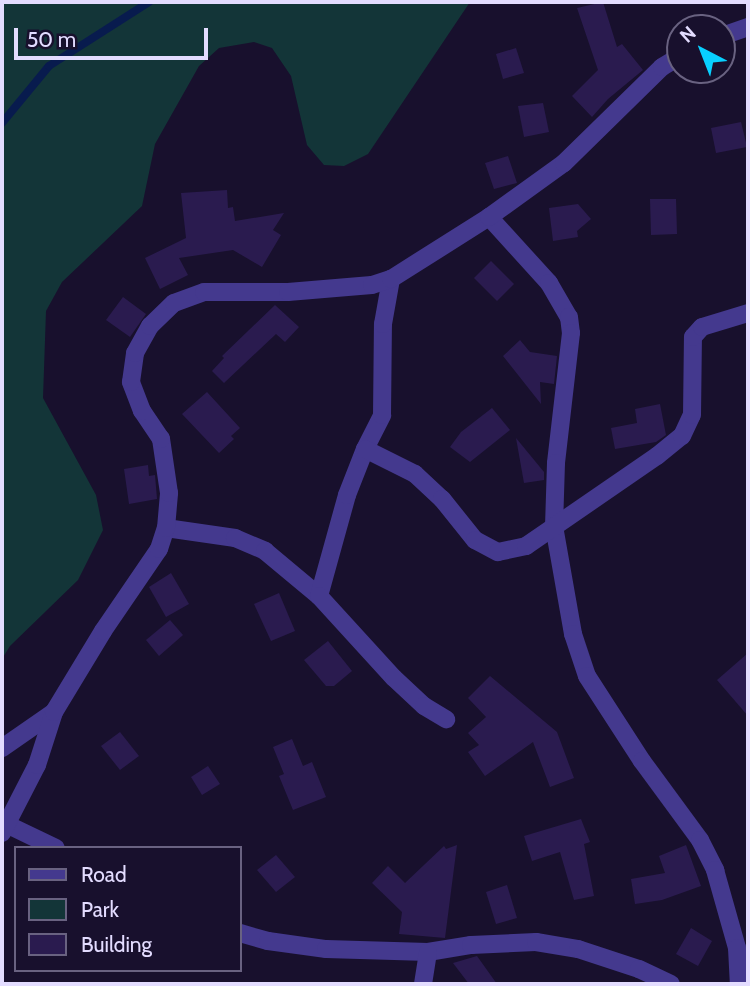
<!DOCTYPE html>
<style>
body{margin:0}
#map{position:relative;width:750px;height:986px;overflow:hidden;background:#18102d;font-family:Cabin,sans-serif}
div>[style]{position:absolute}
[style*='--x']{left:calc(var(--x)*1px);top:calc(var(--y)*1px);width:calc(var(--w)*1px);rotate:calc(var(--a)*1deg)}
.green>*{inset:0;background:#133538}
.stream>*{height:8px;margin:-4px;padding:0 4px;transform-origin:4px;border-radius:4px;background:#081b4e}
.building>*{inset:0;background:#2a1b4f}
.street>*{height:18px;margin:-9px;padding:0 9px;transform-origin:9px;border-radius:9px;background:#44398e}
span{translate:-50% -50%;white-space:nowrap;text-align:center;line-height:1.15;-webkit-text-stroke:5px #18102d;paint-order:stroke}
.frame{position:absolute;inset:0;border:4px solid #e3dcff;pointer-events:none}
.legend{position:absolute;left:14px;top:846px;width:228px;height:126px;box-sizing:border-box;background:#18102d;border:2px solid #696281;margin:0;padding:9px 12px;list-style:none;font-size:21px;color:#e3dcff}
.legend li{display:flex;align-items:center;gap:14px;height:35px}
.legend b{width:35px;border:2px solid #696281}
.north{position:absolute;left:666px;top:14px;width:70px;height:70px;box-sizing:border-box;background:#18102d;border:2px solid #696281;border-radius:50%;rotate:318deg;font-size:19px;font-weight:700;line-height:28px;text-align:center;color:#e3dcff}
.north::after{content:'';display:block;margin:auto;width:24px;height:32px;background:#08d0ff;clip-path:polygon(50% 0,100% 100%,50% 72%,0 100%)}
.scale{position:absolute;left:14px;top:28px;width:194px;height:32px;box-sizing:border-box;border:4px solid #e3dcff;border-top:0;padding-left:9px;font-size:21px;line-height:24px;white-space:nowrap;color:#e3dcff;-webkit-text-stroke:5px #18102d;paint-order:stroke}
</style>
<div id="map">
<div class="green">
<div style="clip-path:polygon(2px 2px,470px 2px,368px 154px,344px 166px,324px 165px,307px 145px,291px 76px,272px 48px,254px 42px,219px 48px,199px 66px,155px 144px,142px 206px,62px 282px,46px 311px,43px 398px,96px 495px,103px 530px,78px 580px,10px 646px,2px 659px)"></div>
</div>
<div class="stream">
<div style="--x:2;--y:123;--w:74;--a:-50.5"></div>
<div style="--x:49;--y:66;--w:119;--a:-32.6"></div>
</div>
<div class="building">
<div style="clip-path:polygon(603px 2px,617px 47px,622px 44px,643px 70px,608px 99px,592px 117px,572px 96px,598px 70px,577px 8px)"></div>
<div style="clip-path:polygon(516px 48px,524px 73px,503px 79px,496px 54px)"></div>
<div style="clip-path:polygon(543px 103px,549px 132px,524px 137px,518px 106px)"></div>
<div style="clip-path:polygon(741px 122px,747px 147px,716px 153px,711px 128px)"></div>
<div style="clip-path:polygon(508px 156px,517px 183px,494px 189px,485px 163px)"></div>
<div style="clip-path:polygon(227px 190px,228px 208px,233px 207px,235px 221px,284px 213px,273px 230px,281px 235px,262px 267px,233px 250px,179px 258px,188px 275px,160px 289px,145px 258px,186px 238px,181px 193px)"></div>
<div style="clip-path:polygon(650px 199px,676px 199px,677px 234px,651px 235px)"></div>
<div style="clip-path:polygon(578px 204px,591px 219px,577px 231px,578px 237px,553px 241px,549px 208px)"></div>
<div style="clip-path:polygon(491px 261px,514px 284px,497px 301px,474px 278px)"></div>
<div style="clip-path:polygon(123px 297px,146px 314px,130px 337px,106px 320px)"></div>
<div style="clip-path:polygon(275px 305px,299px 327px,285px 342px,276px 334px,224px 383px,212px 371px,224px 358px,222px 356px)"></div>
<div style="clip-path:polygon(520px 340px,530px 352px,557px 356px,554px 384px,540px 382px,541px 404px,503px 356px)"></div>
<div style="clip-path:polygon(207px 392px,240px 428px,231px 436px,234px 439px,219px 453px,182px 414px)"></div>
<div style="clip-path:polygon(660px 404px,666px 435px,656px 442px,615px 449px,611px 428px,637px 423px,635px 409px)"></div>
<div style="clip-path:polygon(492px 408px,510px 430px,470px 462px,450px 447px,461px 432px)"></div>
<div style="clip-path:polygon(516px 438px,544px 472px,544px 480px,524px 483px)"></div>
<div style="clip-path:polygon(148px 465px,149px 476px,155px 475px,157px 499px,129px 504px,124px 469px)"></div>
<div style="clip-path:polygon(171px 573px,189px 604px,166px 617px,149px 587px)"></div>
<div style="clip-path:polygon(279px 593px,295px 631px,271px 641px,254px 604px)"></div>
<div style="clip-path:polygon(170px 620px,183px 635px,159px 656px,146px 640px)"></div>
<div style="clip-path:polygon(328px 641px,352px 671px,334px 686px,326px 686px,304px 660px)"></div>
<div style="clip-path:polygon(748px 653px,748px 716px,717px 680px)"></div>
<div style="clip-path:polygon(490px 676px,557px 732px,574px 778px,550px 787px,533px 742px,485px 776px,468px 752px,479px 745px,468px 733px,486px 717px,468px 698px)"></div>
<div style="clip-path:polygon(120px 732px,139px 756px,120px 770px,101px 746px)"></div>
<div style="clip-path:polygon(292px 739px,303px 766px,312px 762px,326px 797px,293px 810px,279px 776px,284px 774px,273px 747px)"></div>
<div style="clip-path:polygon(208px 766px,220px 784px,202px 795px,191px 777px)"></div>
<div style="clip-path:polygon(581px 819px,590px 842px,584px 844px,594px 896px,574px 900px,560px 852px,532px 861px,524px 836px)"></div>
<div style="clip-path:polygon(457px 845px,445px 938px,399px 934px,402px 912px,372px 883px,388px 866px,405px 883px,444px 846px,446px 849px)"></div>
<div style="clip-path:polygon(686px 845px,701px 886px,662px 900px,635px 904px,631px 879px,665px 873px,659px 856px)"></div>
<div style="clip-path:polygon(276px 855px,295px 877px,276px 892px,257px 870px)"></div>
<div style="clip-path:polygon(507px 885px,517px 918px,496px 924px,486px 892px)"></div>
<div style="clip-path:polygon(691px 928px,712px 941px,698px 966px,676px 954px)"></div>
<div style="clip-path:polygon(477px 956px,497px 984px,469px 984px,453px 963px)"></div>
</div>
<div class="street">
<div style="--x:722;--y:36;--w:28;--a:-19"></div>
<div style="--x:489;--y:217;--w:89;--a:47.7"></div>
<div style="--x:549;--y:283;--w:39;--a:60"></div>
<div style="--x:569;--y:317;--w:16;--a:83"></div>
<div style="--x:571;--y:333;--w:131;--a:96.6"></div>
<div style="--x:556;--y:463;--w:63;--a:91.8"></div>
<div style="--x:554;--y:526;--w:110;--a:80"></div>
<div style="--x:573;--y:634;--w:44;--a:71.6"></div>
<div style="--x:587;--y:676;--w:101;--a:57.1"></div>
<div style="--x:642;--y:761;--w:98;--a:53.7"></div>
<div style="--x:700;--y:840;--w:34;--a:63"></div>
<div style="--x:715;--y:870;--w:81;--a:74.2"></div>
<div style="--x:737;--y:948;--w:36;--a:87"></div>
<div style="--x:365;--y:449;--w:38;--a:-63"></div>
<div style="--x:382;--y:415;--w:91;--a:-89.4"></div>
<div style="--x:383;--y:324;--w:46;--a:-79.9"></div>
<div style="--x:166;--y:528;--w:70;--a:8.2"></div>
<div style="--x:235;--y:538;--w:33;--a:23"></div>
<div style="--x:265;--y:551;--w:70;--a:39.8"></div>
<div style="--x:319;--y:596;--w:105;--a:-74.5"></div>
<div style="--x:347;--y:495;--w:49;--a:-68.6"></div>
<div style="--x:365;--y:449;--w:56;--a:26.6"></div>
<div style="--x:415;--y:474;--w:37;--a:43"></div>
<div style="--x:442;--y:499;--w:53;--a:51.2"></div>
<div style="--x:475;--y:540;--w:26;--a:28"></div>
<div style="--x:498;--y:552;--w:29;--a:-12"></div>
<div style="--x:526;--y:546;--w:159;--a:-34.5"></div>
<div style="--x:657;--y:456;--w:32;--a:-39"></div>
<div style="--x:682;--y:436;--w:23;--a:-65"></div>
<div style="--x:692;--y:415;--w:78;--a:-89.3"></div>
<div style="--x:693;--y:337;--w:13;--a:-48"></div>
<div style="--x:702;--y:327;--w:48;--a:-16.9"></div>
<div style="--x:319;--y:596;--w:111;--a:47.6"></div>
<div style="--x:394;--y:678;--w:41;--a:43"></div>
<div style="--x:424;--y:706;--w:26;--a:31"></div>
<div style="--x:2;--y:748;--w:63;--a:-34.7"></div>
<div style="--x:6;--y:824;--w:55;--a:25.6"></div>
<div style="--x:2;--y:833;--w:76;--a:-62.8"></div>
<div style="--x:37;--y:765;--w:56;--a:-72.2"></div>
<div style="--x:54;--y:712;--w:95;--a:-58.8"></div>
<div style="--x:103;--y:631;--w:99;--a:-55.7"></div>
<div style="--x:159;--y:549;--w:22;--a:-72"></div>
<div style="--x:166;--y:528;--w:35;--a:-85"></div>
<div style="--x:169;--y:493;--w:55;--a:-98.4"></div>
<div style="--x:161;--y:439;--w:34;--a:-124"></div>
<div style="--x:142;--y:411;--w:31;--a:-111"></div>
<div style="--x:131;--y:382;--w:29;--a:-82"></div>
<div style="--x:135;--y:353;--w:31;--a:-61"></div>
<div style="--x:150;--y:326;--w:33;--a:-44"></div>
<div style="--x:174;--y:303;--w:32;--a:-20"></div>
<div style="--x:204;--y:292;--w:84;--a:0"></div>
<div style="--x:288;--y:292;--w:84;--a:-4.8"></div>
<div style="--x:372;--y:285;--w:20;--a:-18"></div>
<div style="--x:391;--y:279;--w:116;--a:-32.3"></div>
<div style="--x:489;--y:217;--w:92;--a:-35.8"></div>
<div style="--x:564;--y:163;--w:137;--a:-44.4"></div>
<div style="--x:662;--y:67;--w:21;--a:-31"></div>
<div style="--x:240;--y:933;--w:29;--a:16"></div>
<div style="--x:268;--y:941;--w:59;--a:7.9"></div>
<div style="--x:326;--y:949;--w:102;--a:1.7"></div>
<div style="--x:428;--y:952;--w:44;--a:-9.2"></div>
<div style="--x:471;--y:945;--w:65;--a:-2.6"></div>
<div style="--x:536;--y:942;--w:43;--a:9.5"></div>
<div style="--x:578;--y:949;--w:64;--a:18.2"></div>
<div style="--x:639;--y:969;--w:35;--a:25"></div>
<div style="--x:423;--y:984;--w:32;--a:-81"></div>
</div>
<div class="frame"></div>
<ul class="legend">
<li><b style="height:9px;background:#44398e"></b>Road</li>
<li><b style="height:19px;background:#133538"></b>Park</li>
<li><b style="height:19px;background:#2a1b4f"></b>Building</li>
</ul>
<div class="north">N</div>
<div class="scale">50 m</div>
</div>
